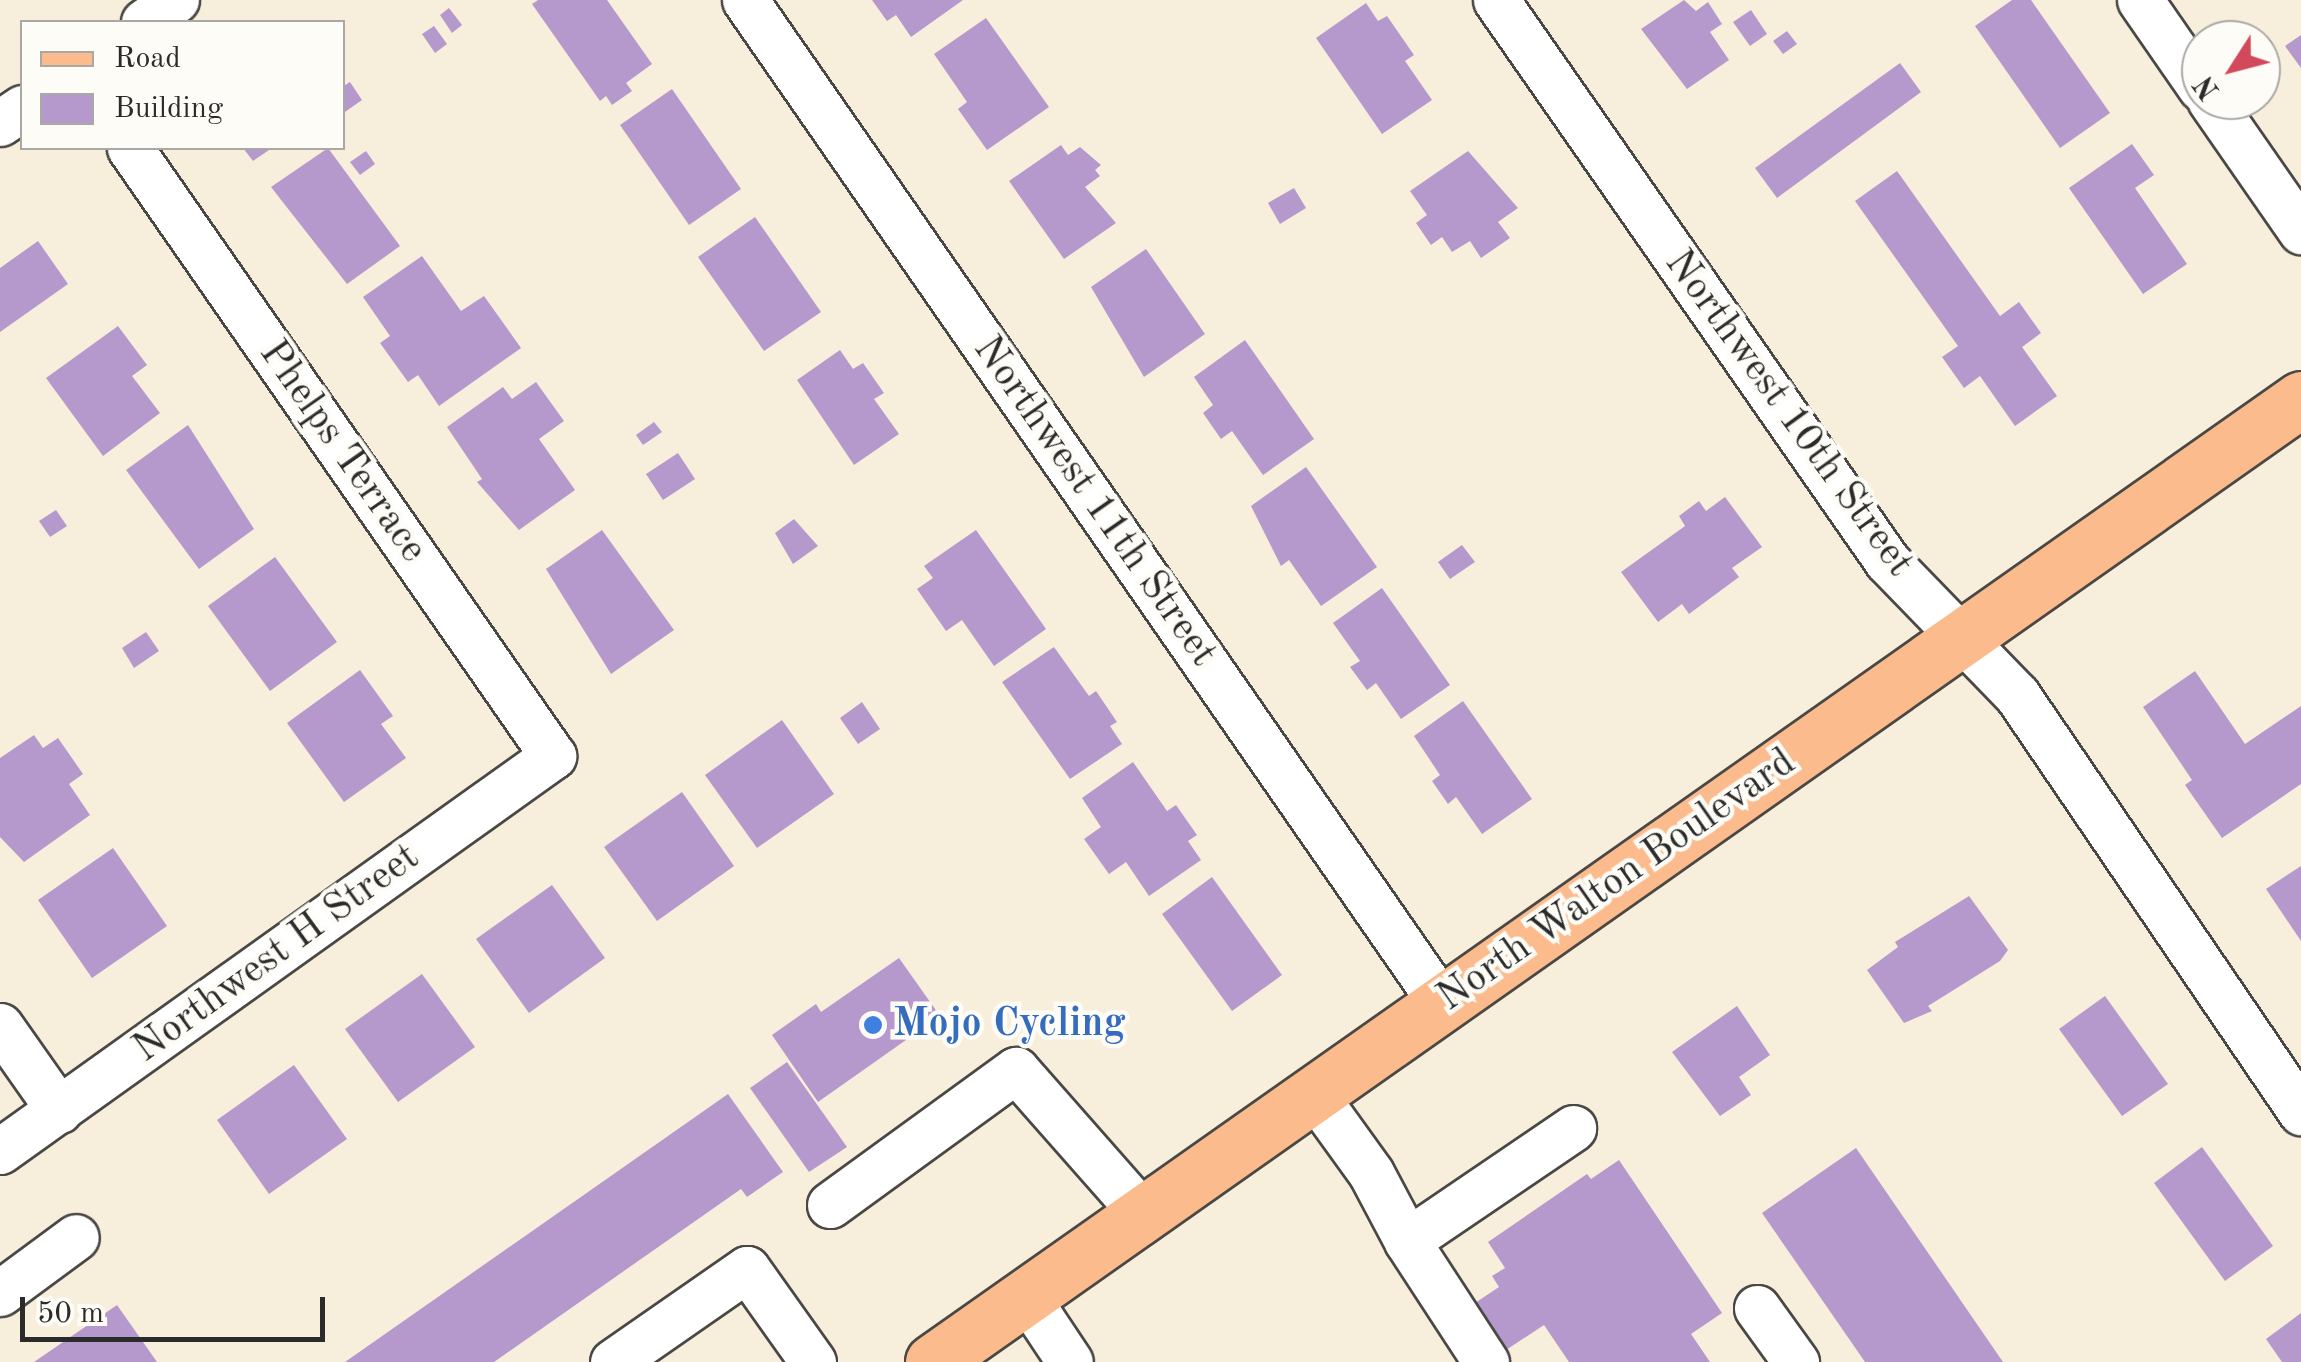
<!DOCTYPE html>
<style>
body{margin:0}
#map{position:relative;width:2301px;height:1362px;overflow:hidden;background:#f7eedb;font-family:"Old Standard TT",serif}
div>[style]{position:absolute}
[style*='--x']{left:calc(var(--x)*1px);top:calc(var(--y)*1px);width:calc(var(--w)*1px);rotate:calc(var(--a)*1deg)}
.building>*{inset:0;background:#b699cc}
.roads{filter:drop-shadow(2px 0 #4a4845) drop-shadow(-2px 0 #4a4845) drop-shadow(0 2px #4a4845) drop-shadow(0 -2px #4a4845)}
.minor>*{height:45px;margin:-22.5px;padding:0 22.5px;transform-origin:22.5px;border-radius:22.5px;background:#fff}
.major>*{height:55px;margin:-27.5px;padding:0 27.5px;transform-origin:27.5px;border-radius:27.5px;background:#fbbb8c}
.dots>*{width:28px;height:28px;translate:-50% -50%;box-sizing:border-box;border:5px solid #fdfcf7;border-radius:50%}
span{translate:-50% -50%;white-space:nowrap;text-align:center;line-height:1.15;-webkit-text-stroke:9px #fdfcf7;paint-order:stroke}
.street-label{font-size:40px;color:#2b2b2b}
.shop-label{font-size:40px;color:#366cbe;font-weight:700}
.left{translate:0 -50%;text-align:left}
.legend{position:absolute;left:20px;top:20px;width:325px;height:130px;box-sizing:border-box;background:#fdfcf7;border:2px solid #a9a8a5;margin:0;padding:12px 18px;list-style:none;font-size:30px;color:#2b2b2b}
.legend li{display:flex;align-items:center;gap:20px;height:50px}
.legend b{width:50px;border:2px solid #a9a8a5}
.north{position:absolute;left:2181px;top:20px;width:100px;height:100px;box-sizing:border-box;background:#fdfcf7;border:2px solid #a9a8a5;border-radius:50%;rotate:234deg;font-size:28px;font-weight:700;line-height:40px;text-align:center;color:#2b2b2b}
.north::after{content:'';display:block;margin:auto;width:35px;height:45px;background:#d1495b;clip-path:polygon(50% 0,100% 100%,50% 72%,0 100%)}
.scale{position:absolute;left:20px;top:1297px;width:305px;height:45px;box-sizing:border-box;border:5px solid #2b2b2b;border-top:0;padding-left:12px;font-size:30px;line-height:35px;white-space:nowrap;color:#2b2b2b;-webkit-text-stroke:8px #fdfcf7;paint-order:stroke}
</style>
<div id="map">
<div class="building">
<div style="clip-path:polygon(538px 0,607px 0,652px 64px,626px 83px,632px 91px,612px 105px,606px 96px,600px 101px,532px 4px)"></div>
<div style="clip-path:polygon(872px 0,963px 0,911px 37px,896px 15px,887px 21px)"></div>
<div style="clip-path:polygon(1684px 0,1696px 11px,1708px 2px,1722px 24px,1710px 32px,1729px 60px,1687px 89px,1641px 29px)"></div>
<div style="clip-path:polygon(2012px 0,2031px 0,2110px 113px,2060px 148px,1975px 26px)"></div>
<div style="clip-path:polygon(1366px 3px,1378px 21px,1387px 16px,1414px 55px,1405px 61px,1432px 100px,1382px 134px,1316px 38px)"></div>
<div style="clip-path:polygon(449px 8px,462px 25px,452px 33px,440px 15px)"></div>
<div style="clip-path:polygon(1751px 10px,1767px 34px,1750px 46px,1733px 22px)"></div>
<div style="clip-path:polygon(986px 18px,1049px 107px,987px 150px,958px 109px,967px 102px,934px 54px)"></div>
<div style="clip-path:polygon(434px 26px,447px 44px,435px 53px,422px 34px)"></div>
<div style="clip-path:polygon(1787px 31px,1797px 44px,1783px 54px,1773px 41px)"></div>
<div style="clip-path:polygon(2301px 35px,2301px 68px,2285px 46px)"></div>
<div style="clip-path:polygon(1900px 63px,1921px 92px,1777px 198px,1755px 168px)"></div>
<div style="clip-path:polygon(350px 82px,362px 100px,342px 114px,342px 87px)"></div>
<div style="clip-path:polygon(672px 89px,741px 189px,689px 225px,620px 125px)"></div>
<div style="clip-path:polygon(2132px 144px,2154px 175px,2135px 188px,2187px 264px,2143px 294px,2069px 188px)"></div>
<div style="clip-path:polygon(1061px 145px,1068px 155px,1080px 147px,1101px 165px,1095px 170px,1100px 176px,1085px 187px,1116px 223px,1064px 259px,1009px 181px)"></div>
<div style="clip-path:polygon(243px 148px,272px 148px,253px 161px)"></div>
<div style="clip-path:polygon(328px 148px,400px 246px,347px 284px,271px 187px)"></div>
<div style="clip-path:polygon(366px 151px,375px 164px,360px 175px,350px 162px)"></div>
<div style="clip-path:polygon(1468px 151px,1518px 208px,1498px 222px,1510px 238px,1481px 258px,1470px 241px,1452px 252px,1442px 237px,1431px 245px,1416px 223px,1427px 215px,1410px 191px)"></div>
<div style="clip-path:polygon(1897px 171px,2000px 316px,2019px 302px,2041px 333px,2022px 347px,2057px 396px,2015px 426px,1980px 376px,1964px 388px,1942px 357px,1958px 346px,1855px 201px)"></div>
<div style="clip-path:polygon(1294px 188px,1306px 208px,1280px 224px,1268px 203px)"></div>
<div style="clip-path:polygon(755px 217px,821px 312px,764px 351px,698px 257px)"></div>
<div style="clip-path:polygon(38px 241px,68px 284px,0 332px,0 268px)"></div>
<div style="clip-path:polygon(1146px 249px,1205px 334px,1144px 377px,1091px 287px)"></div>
<div style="clip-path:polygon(422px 256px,461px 311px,484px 296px,521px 348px,439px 406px,418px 375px,408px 382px,380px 343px,390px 336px,363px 297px)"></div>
<div style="clip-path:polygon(118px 326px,147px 365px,132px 376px,160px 413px,103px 456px,46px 378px)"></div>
<div style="clip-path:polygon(1245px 340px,1314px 439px,1263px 475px,1232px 431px,1221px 439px,1203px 413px,1213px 405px,1194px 377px)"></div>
<div style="clip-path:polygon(840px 350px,853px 369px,863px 363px,884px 393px,874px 399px,899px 434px,854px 465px,797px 380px)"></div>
<div style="clip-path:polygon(536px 382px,564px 421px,539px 439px,575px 490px,519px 530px,477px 482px,482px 479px,447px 427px,503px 387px,512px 399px)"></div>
<div style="clip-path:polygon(654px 422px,662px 432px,643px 445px,636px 435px)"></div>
<div style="clip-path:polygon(188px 425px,254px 529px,199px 569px,126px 470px)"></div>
<div style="clip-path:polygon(678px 453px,695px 479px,663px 500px,646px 474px)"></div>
<div style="clip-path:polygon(1306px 467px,1377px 567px,1321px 606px,1289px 560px,1281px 566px,1251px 506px)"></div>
<div style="clip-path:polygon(1725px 497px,1762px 547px,1732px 568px,1739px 577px,1689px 614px,1682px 604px,1658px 622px,1621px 572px,1685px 526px,1679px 516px,1699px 501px,1706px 511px)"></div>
<div style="clip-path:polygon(56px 510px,67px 526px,50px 537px,39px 521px)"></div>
<div style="clip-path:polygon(794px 519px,818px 546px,793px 564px,775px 533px)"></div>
<div style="clip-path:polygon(602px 530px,674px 630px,611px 674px,546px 569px)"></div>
<div style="clip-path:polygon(976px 530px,1046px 629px,994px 666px,962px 620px,946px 631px,917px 589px,933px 578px,924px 566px)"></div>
<div style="clip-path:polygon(1462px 545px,1475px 562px,1450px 579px,1438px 562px)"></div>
<div style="clip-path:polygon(275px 557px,337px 642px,270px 691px,208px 606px)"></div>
<div style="clip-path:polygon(1382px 588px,1450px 685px,1401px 719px,1376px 683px,1367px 690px,1350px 667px,1360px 661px,1333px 623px)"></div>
<div style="clip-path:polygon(146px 632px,159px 651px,134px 668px,122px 648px)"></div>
<div style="clip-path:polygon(1054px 647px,1089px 696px,1096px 691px,1117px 722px,1110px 726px,1122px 744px,1070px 779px,1002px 682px)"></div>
<div style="clip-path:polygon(360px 670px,393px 716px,381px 724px,406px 758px,344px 802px,287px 723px)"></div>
<div style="clip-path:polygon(2195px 671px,2245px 744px,2301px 706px,2301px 784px,2222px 838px,2185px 785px,2192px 780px,2143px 707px)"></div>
<div style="clip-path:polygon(1463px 701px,1532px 799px,1482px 834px,1456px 797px,1448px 804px,1432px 781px,1440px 775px,1414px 736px)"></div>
<div style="clip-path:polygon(862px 702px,880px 729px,858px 744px,840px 718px)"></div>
<div style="clip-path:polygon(782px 720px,834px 794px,757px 848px,705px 775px)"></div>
<div style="clip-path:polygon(34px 735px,43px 748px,58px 738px,83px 774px,69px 784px,90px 815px,24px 862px,0 837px,0 758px)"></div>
<div style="clip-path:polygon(1133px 762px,1167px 811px,1176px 805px,1197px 835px,1188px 841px,1201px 860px,1149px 896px,1126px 862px,1109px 874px,1084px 839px,1101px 827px,1082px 798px)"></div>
<div style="clip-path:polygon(682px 792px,734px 866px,657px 921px,604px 847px)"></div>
<div style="clip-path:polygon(113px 848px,167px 926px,92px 978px,38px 900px)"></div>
<div style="clip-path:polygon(2301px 866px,2301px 941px,2266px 889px)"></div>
<div style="clip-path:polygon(1212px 877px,1282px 975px,1232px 1011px,1162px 914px)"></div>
<div style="clip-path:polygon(552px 885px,605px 958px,529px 1013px,476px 939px)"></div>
<div style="clip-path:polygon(1969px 896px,2008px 950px,2000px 961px,1928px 1006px,1932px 1011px,1904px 1023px,1867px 970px,1898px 947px,1895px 942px)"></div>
<div style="clip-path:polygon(899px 958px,940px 1016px,818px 1102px,772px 1035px,816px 1004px,821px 1012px)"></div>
<div style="clip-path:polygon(422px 974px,475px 1047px,398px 1102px,345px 1029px)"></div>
<div style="clip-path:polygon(2105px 996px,2168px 1084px,2122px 1116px,2059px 1029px)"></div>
<div style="clip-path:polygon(1737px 1006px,1770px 1055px,1739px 1077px,1751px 1095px,1720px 1116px,1672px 1052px)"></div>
<div style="clip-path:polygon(787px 1062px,847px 1147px,809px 1172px,750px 1088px)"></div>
<div style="clip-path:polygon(294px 1065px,347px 1139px,269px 1194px,217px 1120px)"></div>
<div style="clip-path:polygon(728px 1094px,783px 1172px,747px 1197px,741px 1189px,494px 1362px,345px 1362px)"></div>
<div style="clip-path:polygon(2202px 1147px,2273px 1246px,2225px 1281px,2154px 1183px)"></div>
<div style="clip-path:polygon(1856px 1148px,2003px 1362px,1865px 1362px,1762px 1213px)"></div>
<div style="clip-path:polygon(1619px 1160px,1722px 1313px,1691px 1334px,1710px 1362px,1569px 1362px,1544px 1325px,1506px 1350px,1475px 1303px,1499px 1287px,1492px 1276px,1505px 1268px,1488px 1242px,1587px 1174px,1591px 1179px)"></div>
<div style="clip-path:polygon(117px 1305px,157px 1362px,34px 1362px)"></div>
<div style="clip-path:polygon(2301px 1313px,2301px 1362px,2282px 1362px,2266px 1339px)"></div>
</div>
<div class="roads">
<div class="minor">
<div style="--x:745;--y:0;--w:1222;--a:55.23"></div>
<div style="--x:1496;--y:0;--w:684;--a:55.12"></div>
<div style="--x:1887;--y:561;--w:187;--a:45.9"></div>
<div style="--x:2017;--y:695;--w:505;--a:55.74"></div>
<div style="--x:2140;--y:0;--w:107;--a:55.3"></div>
<div style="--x:144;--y:22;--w:39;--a:-35"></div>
<div style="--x:2210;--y:100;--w:160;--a:55.2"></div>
<div style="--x:0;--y:123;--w:27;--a:-34"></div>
<div style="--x:0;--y:1026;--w:103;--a:54.9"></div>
<div style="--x:1314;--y:1094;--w:97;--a:54.2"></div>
<div style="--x:1371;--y:1173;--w:77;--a:62.1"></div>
<div style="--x:1407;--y:1241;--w:201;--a:-34.2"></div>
<div style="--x:0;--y:1151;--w:680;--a:-35.54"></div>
<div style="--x:553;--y:756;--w:741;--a:-124.83"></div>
<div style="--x:830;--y:1205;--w:230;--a:-36"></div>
<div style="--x:1016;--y:1070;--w:192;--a:48.6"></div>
<div style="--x:1407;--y:1241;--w:145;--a:56.9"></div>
<div style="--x:0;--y:1293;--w:94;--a:-36.4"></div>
<div style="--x:1026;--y:1296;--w:79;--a:56.3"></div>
<div style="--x:1757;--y:1308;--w:67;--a:54.2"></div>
<div style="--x:613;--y:1362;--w:163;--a:-34.8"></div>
<div style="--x:747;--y:1269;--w:114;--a:54.6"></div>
</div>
<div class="major">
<div style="--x:933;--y:1362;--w:1673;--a:-35.14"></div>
</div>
</div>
<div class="dots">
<div style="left:873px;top:1025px;background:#3f7fe0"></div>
</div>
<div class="street-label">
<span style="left:1788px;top:414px;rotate:54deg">Northwest 10th Street</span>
<span style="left:342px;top:452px;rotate:55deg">Phelps Terrace</span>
<span style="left:1094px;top:502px;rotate:55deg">Northwest 11th Street</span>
<span style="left:1617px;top:881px;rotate:-35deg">North Walton Boulevard</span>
<span style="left:277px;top:954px;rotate:-36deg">Northwest H Street</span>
</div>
<div class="shop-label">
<span class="left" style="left:893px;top:1025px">Mojo Cycling</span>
</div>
<ul class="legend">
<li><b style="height:12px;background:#fbbb8c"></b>Road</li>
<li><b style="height:28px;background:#b699cc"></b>Building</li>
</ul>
<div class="north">N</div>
<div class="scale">50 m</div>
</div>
